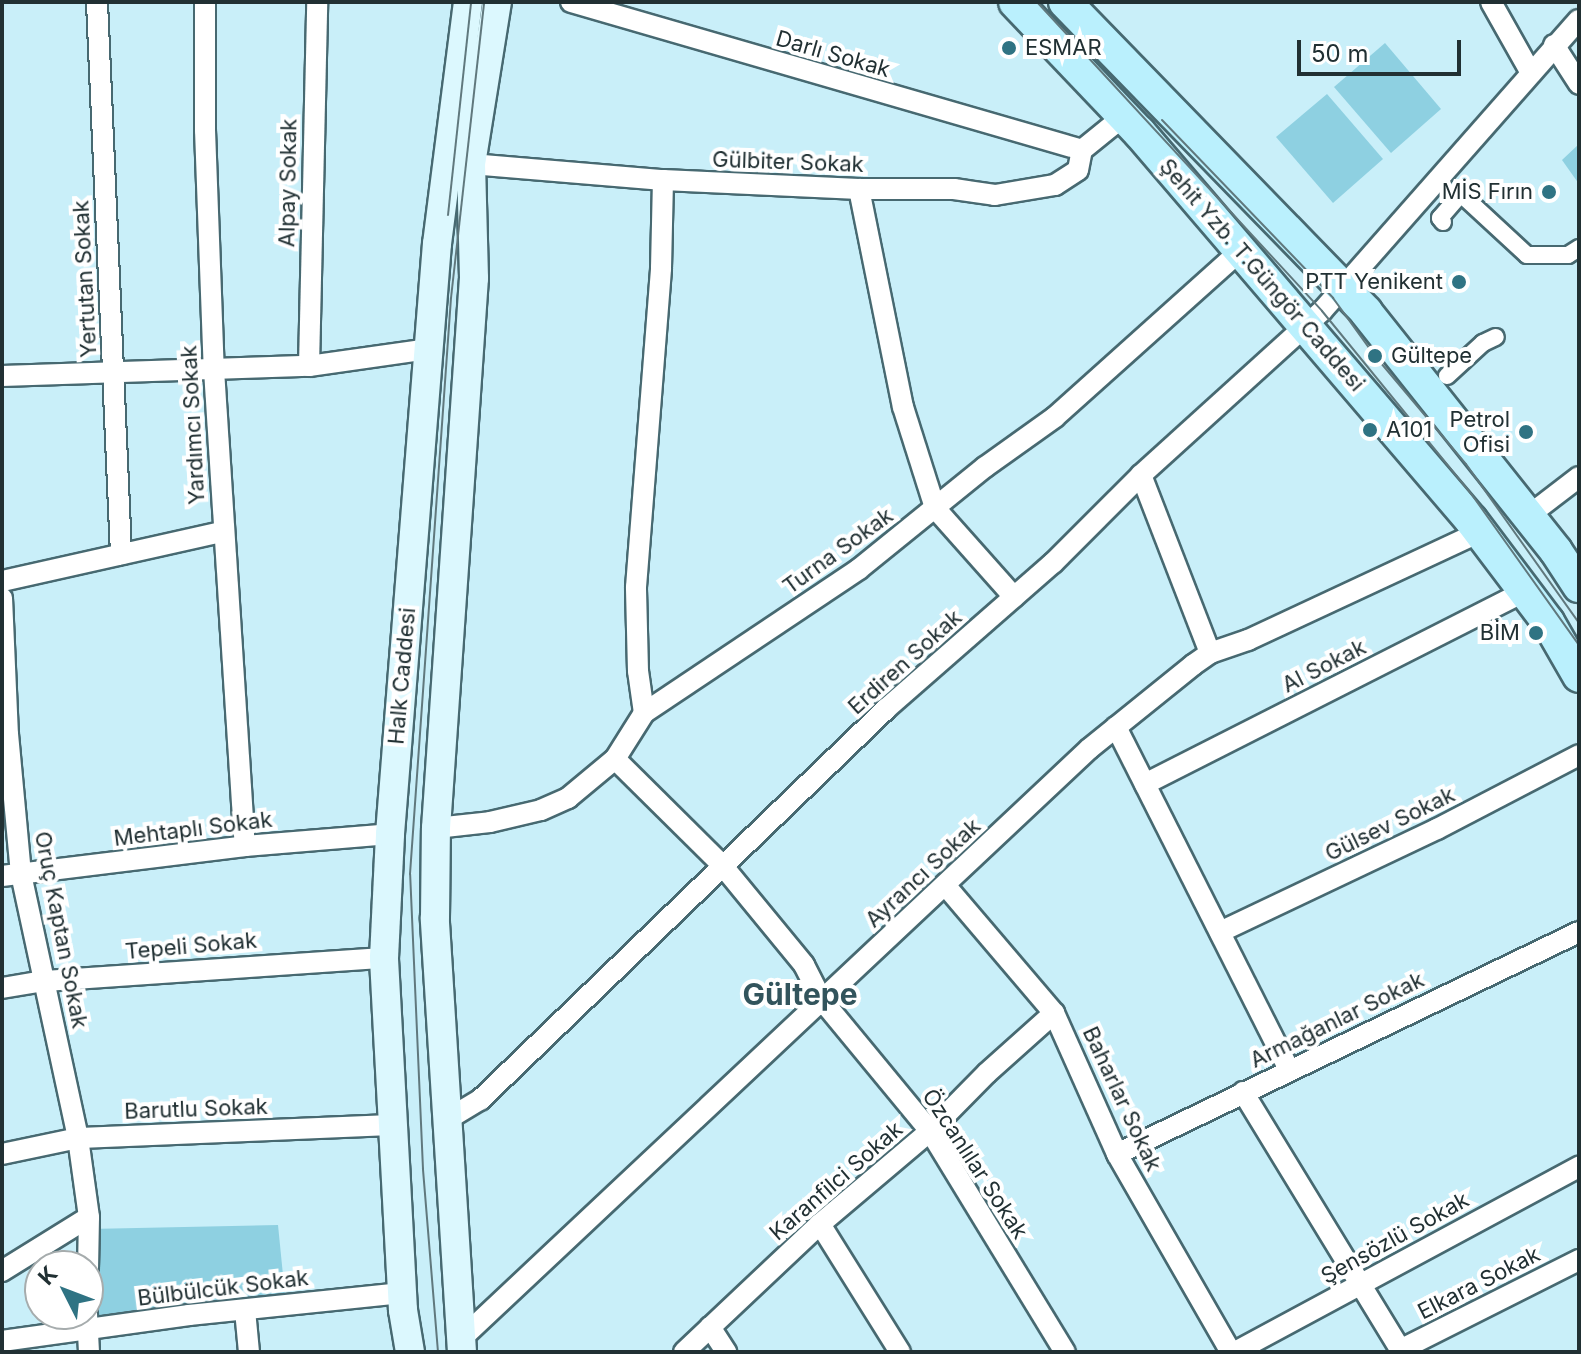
<!DOCTYPE html>
<meta charset="utf-8">
<style>
body{margin:0}
#map{position:relative;width:1581px;height:1354px;overflow:hidden;background:#c9eff9;font-family:Inter,sans-serif}
div>[style]{position:absolute}
[style*='--x']{left:calc(var(--x)*1px);top:calc(var(--y)*1px);width:calc(var(--w)*1px);rotate:calc(var(--a)*1deg)}
.green>*{inset:0;background:#8ed0e1}
.roads{filter:drop-shadow(2px 0 #476971) drop-shadow(-2px 0 #476971) drop-shadow(0 2px #476971) drop-shadow(0 -2px #476971)}
.pedestrian>*{height:16px;margin:-8px;padding:0 8px;transform-origin:8px;border-radius:8px;background:#fff}
.minor>*{height:20px;margin:-10px;padding:0 10px;transform-origin:10px;border-radius:10px;background:#fff}
.secondary>*{height:28px;margin:-14px;padding:0 14px;transform-origin:14px;border-radius:14px;background:#dcf8fe}
.primary>*{height:32px;margin:-16px;padding:0 16px;transform-origin:16px;border-radius:16px;background:#baf0fd}
.tram>*{height:2px;margin:-1px;padding:0 1px;transform-origin:1px;border-radius:1px;background:#60787d}
.dots>*{width:22px;height:22px;translate:-50% -50%;box-sizing:border-box;border:4px solid #fff;border-radius:50%}
span{translate:-50% -50%;white-space:nowrap;text-align:center;line-height:1.15;-webkit-text-stroke:8px #fff;paint-order:stroke}
.poi-label{font-size:22px;color:#213033}
.left{translate:0 -50%;text-align:left}
.right{translate:-100% -50%;text-align:right}
.street-label{font-size:22px;color:#213033}
.district-label{font-size:30px;color:#32545c;font-weight:700}
.frame{position:absolute;inset:0;border:4px solid #213033;pointer-events:none}
.north{position:absolute;left:24px;top:1250px;width:80px;height:80px;box-sizing:border-box;background:#fff;border:2px solid #a6acad;border-radius:50%;rotate:312deg;font-size:22px;font-weight:700;line-height:32px;text-align:center;color:#213033}
.north::after{content:'';display:block;margin:auto;width:28px;height:36px;background:#2f7383;clip-path:polygon(50% 0,100% 100%,50% 72%,0 100%)}
.scale{position:absolute;left:1297px;top:40px;width:164px;height:36px;box-sizing:border-box;border:4px solid #213033;border-top:0;padding-left:10px;font-size:24px;line-height:28px;white-space:nowrap;color:#213033;-webkit-text-stroke:6px #fff;paint-order:stroke}
</style>
<div id="map">
<div class="green">
<div style="clip-path:polygon(1385px 43px,1441px 109px,1391px 153px,1334px 87px)"></div>
<div style="clip-path:polygon(1327px 94px,1383px 159px,1333px 203px,1276px 137px)"></div>
<div style="clip-path:polygon(1579px 144px,1579px 184px,1562px 160px)"></div>
<div style="clip-path:polygon(278px 1225px,286px 1305px,87px 1331px,89px 1229px)"></div>
</div>
<div class="roads">
<div class="pedestrian">
<div style="--x:1443;--y:222;--w:5;--a:-127"></div>
<div style="--x:1440;--y:218;--w:32;--a:-49"></div>
<div style="--x:1461;--y:194;--w:90;--a:42.7"></div>
<div style="--x:1527;--y:255;--w:41;--a:0"></div>
<div style="--x:1568;--y:255;--w:13;--a:-32"></div>
<div style="--x:1447;--y:376;--w:49;--a:-42.5"></div>
<div style="--x:1483;--y:343;--w:14;--a:-25"></div>
</div>
<div class="minor">
<div style="--x:97;--y:2;--w:553;--a:87.51"></div>
<div style="--x:205;--y:2;--w:128;--a:90"></div>
<div style="--x:205;--y:130;--w:240;--a:87.9"></div>
<div style="--x:214;--y:370;--w:477;--a:86.3"></div>
<div style="--x:571;--y:2;--w:532;--a:16.15"></div>
<div style="--x:1491;--y:2;--w:81;--a:60.6"></div>
<div style="--x:1554;--y:45;--w:46;--a:57.3"></div>
<div style="--x:1082;--y:150;--w:54;--a:-39"></div>
<div style="--x:471;--y:164;--w:193;--a:4.8"></div>
<div style="--x:663;--y:180;--w:196;--a:2.6"></div>
<div style="--x:859;--y:189;--w:95;--a:0"></div>
<div style="--x:954;--y:189;--w:41;--a:8.3"></div>
<div style="--x:995;--y:195;--w:61;--a:-9.5"></div>
<div style="--x:1055;--y:185;--w:27;--a:-33"></div>
<div style="--x:1078;--y:170;--w:20;--a:-79"></div>
<div style="--x:859;--y:189;--w:222;--a:78.6"></div>
<div style="--x:903;--y:407;--w:106;--a:72.4"></div>
<div style="--x:935;--y:508;--w:119;--a:48.4"></div>
<div style="--x:309;--y:366;--w:364;--a:-88.7"></div>
<div style="--x:2;--y:376;--w:307;--a:-1.9"></div>
<div style="--x:309;--y:366;--w:120;--a:-8.1"></div>
<div style="--x:1141;--y:475;--w:191;--a:68.8"></div>
<div style="--x:1528;--y:516;--w:64;--a:-37.4"></div>
<div style="--x:2;--y:581;--w:225;--a:-12.6"></div>
<div style="--x:2;--y:598;--w:136;--a:87.5"></div>
<div style="--x:8;--y:734;--w:141;--a:84.7"></div>
<div style="--x:21;--y:874;--w:270;--a:77.8"></div>
<div style="--x:78;--y:1138;--w:80;--a:82.1"></div>
<div style="--x:89;--y:1217;--w:51;--a:91.1"></div>
<div style="--x:644;--y:713;--w:42;--a:-98.1"></div>
<div style="--x:638;--y:671;--w:84;--a:-91.4"></div>
<div style="--x:636;--y:587;--w:320;--a:-85.5"></div>
<div style="--x:661;--y:268;--w:88;--a:-88.7"></div>
<div style="--x:1116;--y:727;--w:384;--a:63.2"></div>
<div style="--x:615;--y:759;--w:151;--a:44.7"></div>
<div style="--x:722;--y:865;--w:129;--a:50.6"></div>
<div style="--x:804;--y:965;--w:39;--a:63"></div>
<div style="--x:822;--y:1000;--w:170;--a:50.5"></div>
<div style="--x:930;--y:1131;--w:259;--a:58.6"></div>
<div style="--x:1145;--y:784;--w:426;--a:-26.9"></div>
<div style="--x:436;--y:828;--w:54;--a:-6.3"></div>
<div style="--x:490;--y:822;--w:52;--a:-13.2"></div>
<div style="--x:541;--y:810;--w:30;--a:-24"></div>
<div style="--x:568;--y:798;--w:61;--a:-39.7"></div>
<div style="--x:615;--y:759;--w:54;--a:-57.8"></div>
<div style="--x:644;--y:713;--w:259;--a:-33.8"></div>
<div style="--x:859;--y:569;--w:162;--a:-39"></div>
<div style="--x:985;--y:467;--w:86;--a:-35.5"></div>
<div style="--x:1055;--y:417;--w:251;--a:-41.9"></div>
<div style="--x:2;--y:876;--w:245;--a:-7"></div>
<div style="--x:245;--y:846;--w:145;--a:-4.7"></div>
<div style="--x:945;--y:885;--w:168;--a:49.6"></div>
<div style="--x:1054;--y:1013;--w:154;--a:65.9"></div>
<div style="--x:1117;--y:1154;--w:228;--a:60.1"></div>
<div style="--x:1220;--y:932;--w:240;--a:-25.4"></div>
<div style="--x:1437;--y:829;--w:160;--a:-27.5"></div>
<div style="--x:2;--y:988;--w:43;--a:-9.5"></div>
<div style="--x:44;--y:981;--w:341;--a:-3.9"></div>
<div style="--x:1243;--y:1092;--w:305;--a:58.6"></div>
<div style="--x:448;--y:1119;--w:37;--a:-31"></div>
<div style="--x:480;--y:1100;--w:564;--a:-43.92"></div>
<div style="--x:886;--y:709;--w:222;--a:-41.2"></div>
<div style="--x:1053;--y:563;--w:124;--a:-45"></div>
<div style="--x:1141;--y:475;--w:244;--a:-42.2"></div>
<div style="--x:1322;--y:311;--w:388;--a:-48.6"></div>
<div style="--x:2;--y:1154;--w:78;--a:-11.9"></div>
<div style="--x:78;--y:1138;--w:315;--a:-2.4"></div>
<div style="--x:1117;--y:1154;--w:513;--a:-25.67"></div>
<div style="--x:820;--y:1224;--w:151;--a:58"></div>
<div style="--x:2;--y:1271;--w:102;--a:-31.8"></div>
<div style="--x:245;--y:1310;--w:42;--a:84.6"></div>
<div style="--x:87;--y:1314;--w:38;--a:87"></div>
<div style="--x:710;--y:1327;--w:30;--a:57"></div>
<div style="--x:461;--y:1339;--w:862;--a:-43.21"></div>
<div style="--x:1089;--y:749;--w:134;--a:-38.9"></div>
<div style="--x:1193;--y:665;--w:21;--a:-35"></div>
<div style="--x:1210;--y:653;--w:40;--a:-18.9"></div>
<div style="--x:1248;--y:640;--w:256;--a:-25"></div>
<div style="--x:2;--y:1341;--w:189;--a:-7.9"></div>
<div style="--x:189;--y:1315;--w:214;--a:-5.9"></div>
<div style="--x:1400;--y:1350;--w:200;--a:-26.7"></div>
<div style="--x:684;--y:1352;--w:187;--a:-43.3"></div>
<div style="--x:820;--y:1224;--w:144;--a:-40.2"></div>
<div style="--x:930;--y:1131;--w:81;--a:-45.5"></div>
<div style="--x:987;--y:1073;--w:90;--a:-41.8"></div>
<div style="--x:1235;--y:1352;--w:391;--a:-28.3"></div>
</div>
<div class="secondary">
<div style="--x:410;--y:1352;--w:43;--a:-99.5"></div>
<div style="--x:403;--y:1310;--w:353;--a:-93.1"></div>
<div style="--x:384;--y:958;--w:124;--a:-87.2"></div>
<div style="--x:390;--y:834;--w:592;--a:-85.45"></div>
<div style="--x:437;--y:244;--w:244;--a:-82.7"></div>
<div style="--x:462;--y:1352;--w:435;--a:-93.6"></div>
<div style="--x:435;--y:918;--w:90;--a:-89.4"></div>
<div style="--x:436;--y:828;--w:551;--a:-86.05"></div>
<div style="--x:474;--y:278;--w:114;--a:-91.5"></div>
<div style="--x:471;--y:164;--w:164;--a:-80.9"></div>
</div>
<div class="primary">
<div style="--x:1015;--y:2;--w:180;--a:46.4"></div>
<div style="--x:1139;--y:132;--w:511;--a:49.45"></div>
<div style="--x:1471;--y:520;--w:128;--a:53"></div>
<div style="--x:1548;--y:622;--w:62;--a:60.1"></div>
<div style="--x:1065;--y:2;--w:432;--a:45.8"></div>
<div style="--x:1366;--y:312;--w:305;--a:51.5"></div>
<div style="--x:1556;--y:551;--w:42;--a:56.7"></div>
</div>
</div>
<div class="tram">
<div style="--x:1037;--y:2;--w:420;--a:47.3"></div>
<div style="--x:1322;--y:311;--w:237;--a:50.8"></div>
<div style="--x:1472;--y:495;--w:184;--a:54.5"></div>
<div style="--x:1162;--y:120;--w:247;--a:46.1"></div>
<div style="--x:1333;--y:298;--w:72;--a:54.1"></div>
<div style="--x:1375;--y:356;--w:141;--a:49.9"></div>
<div style="--x:1466;--y:464;--w:195;--a:54.6"></div>
<div style="--x:448;--y:215;--w:214;--a:-83.8"></div>
<div style="--x:438;--y:1352;--w:184;--a:-94.7"></div>
<div style="--x:423;--y:1169;--w:295;--a:-92.5"></div>
<div style="--x:410;--y:874;--w:577;--a:-85.93"></div>
<div style="--x:451;--y:298;--w:298;--a:-83.6"></div>
</div>
<div class="dots">
<div style="left:1009px;top:48px;background:#2f7383"></div>
<div style="left:1549px;top:192px;background:#2f7383"></div>
<div style="left:1459px;top:282px;background:#2f7383"></div>
<div style="left:1375px;top:356px;background:#2f7383"></div>
<div style="left:1370px;top:430px;background:#2f7383"></div>
<div style="left:1526px;top:432px;background:#2f7383"></div>
<div style="left:1536px;top:633px;background:#2f7383"></div>
</div>
<div class="poi-label">
<span class="left" style="left:1025px;top:48px">ESMAR</span>
<span class="right" style="left:1533px;top:192px">MİS Fırın</span>
<span class="right" style="left:1443px;top:282px">PTT Yenikent</span>
<span class="left" style="left:1391px;top:356px">Gültepe</span>
<span class="right" style="left:1510px;top:432px">Petrol<br>Ofisi</span>
<span class="left" style="left:1386px;top:430px">A101</span>
<span class="right" style="left:1520px;top:633px">BİM</span>
</div>
<div class="street-label">
<span style="left:833px;top:54px;rotate:16deg">Darlı Sokak</span>
<span style="left:788px;top:162px;rotate:2deg">Gülbiter Sokak</span>
<span style="left:288px;top:183px;rotate:-89deg">Alpay Sokak</span>
<span style="left:1262px;top:275px;rotate:49deg">Şehit Yzb. T.Güngör Caddesi</span>
<span style="left:85px;top:279px;rotate:-93deg">Yertutan Sokak</span>
<span style="left:193px;top:425px;rotate:-93deg">Yardımcı Sokak</span>
<span style="left:838px;top:551px;rotate:-36deg">Turna Sokak</span>
<span style="left:905px;top:662px;rotate:-42deg">Erdiren Sokak</span>
<span style="left:1324px;top:666px;rotate:-27deg">Al Sokak</span>
<span style="left:402px;top:676px;rotate:-85deg">Halk Caddesi</span>
<span style="left:1390px;top:824px;rotate:-26deg">Gülsev Sokak</span>
<span style="left:193px;top:829px;rotate:-7deg">Mehtaplı Sokak</span>
<span style="left:923px;top:873px;rotate:-43deg">Ayrancı Sokak</span>
<span style="left:61px;top:930px;rotate:79deg">Oruç Kaptan Sokak</span>
<span style="left:191px;top:946px;rotate:-5deg">Tepeli Sokak</span>
<span style="left:1337px;top:1020px;rotate:-26deg">Armağanlar Sokak</span>
<span style="left:1122px;top:1099px;rotate:65deg">Baharlar Sokak</span>
<span style="left:196px;top:1109px;rotate:-2deg">Barutlu Sokak</span>
<span style="left:975px;top:1164px;rotate:57deg">Özcanlılar Sokak</span>
<span style="left:836px;top:1181px;rotate:-41deg">Karanfilci Sokak</span>
<span style="left:1395px;top:1238px;rotate:-29deg">Şensözlü Sokak</span>
<span style="left:1479px;top:1283px;rotate:-27deg">Elkara Sokak</span>
<span style="left:223px;top:1288px;rotate:-7deg">Bülbülcük Sokak</span>
</div>
<div class="district-label">
<span style="left:800px;top:994px">Gültepe</span>
</div>
<div class="frame"></div>
<div class="north">K</div>
<div class="scale">50 m</div>
</div>
